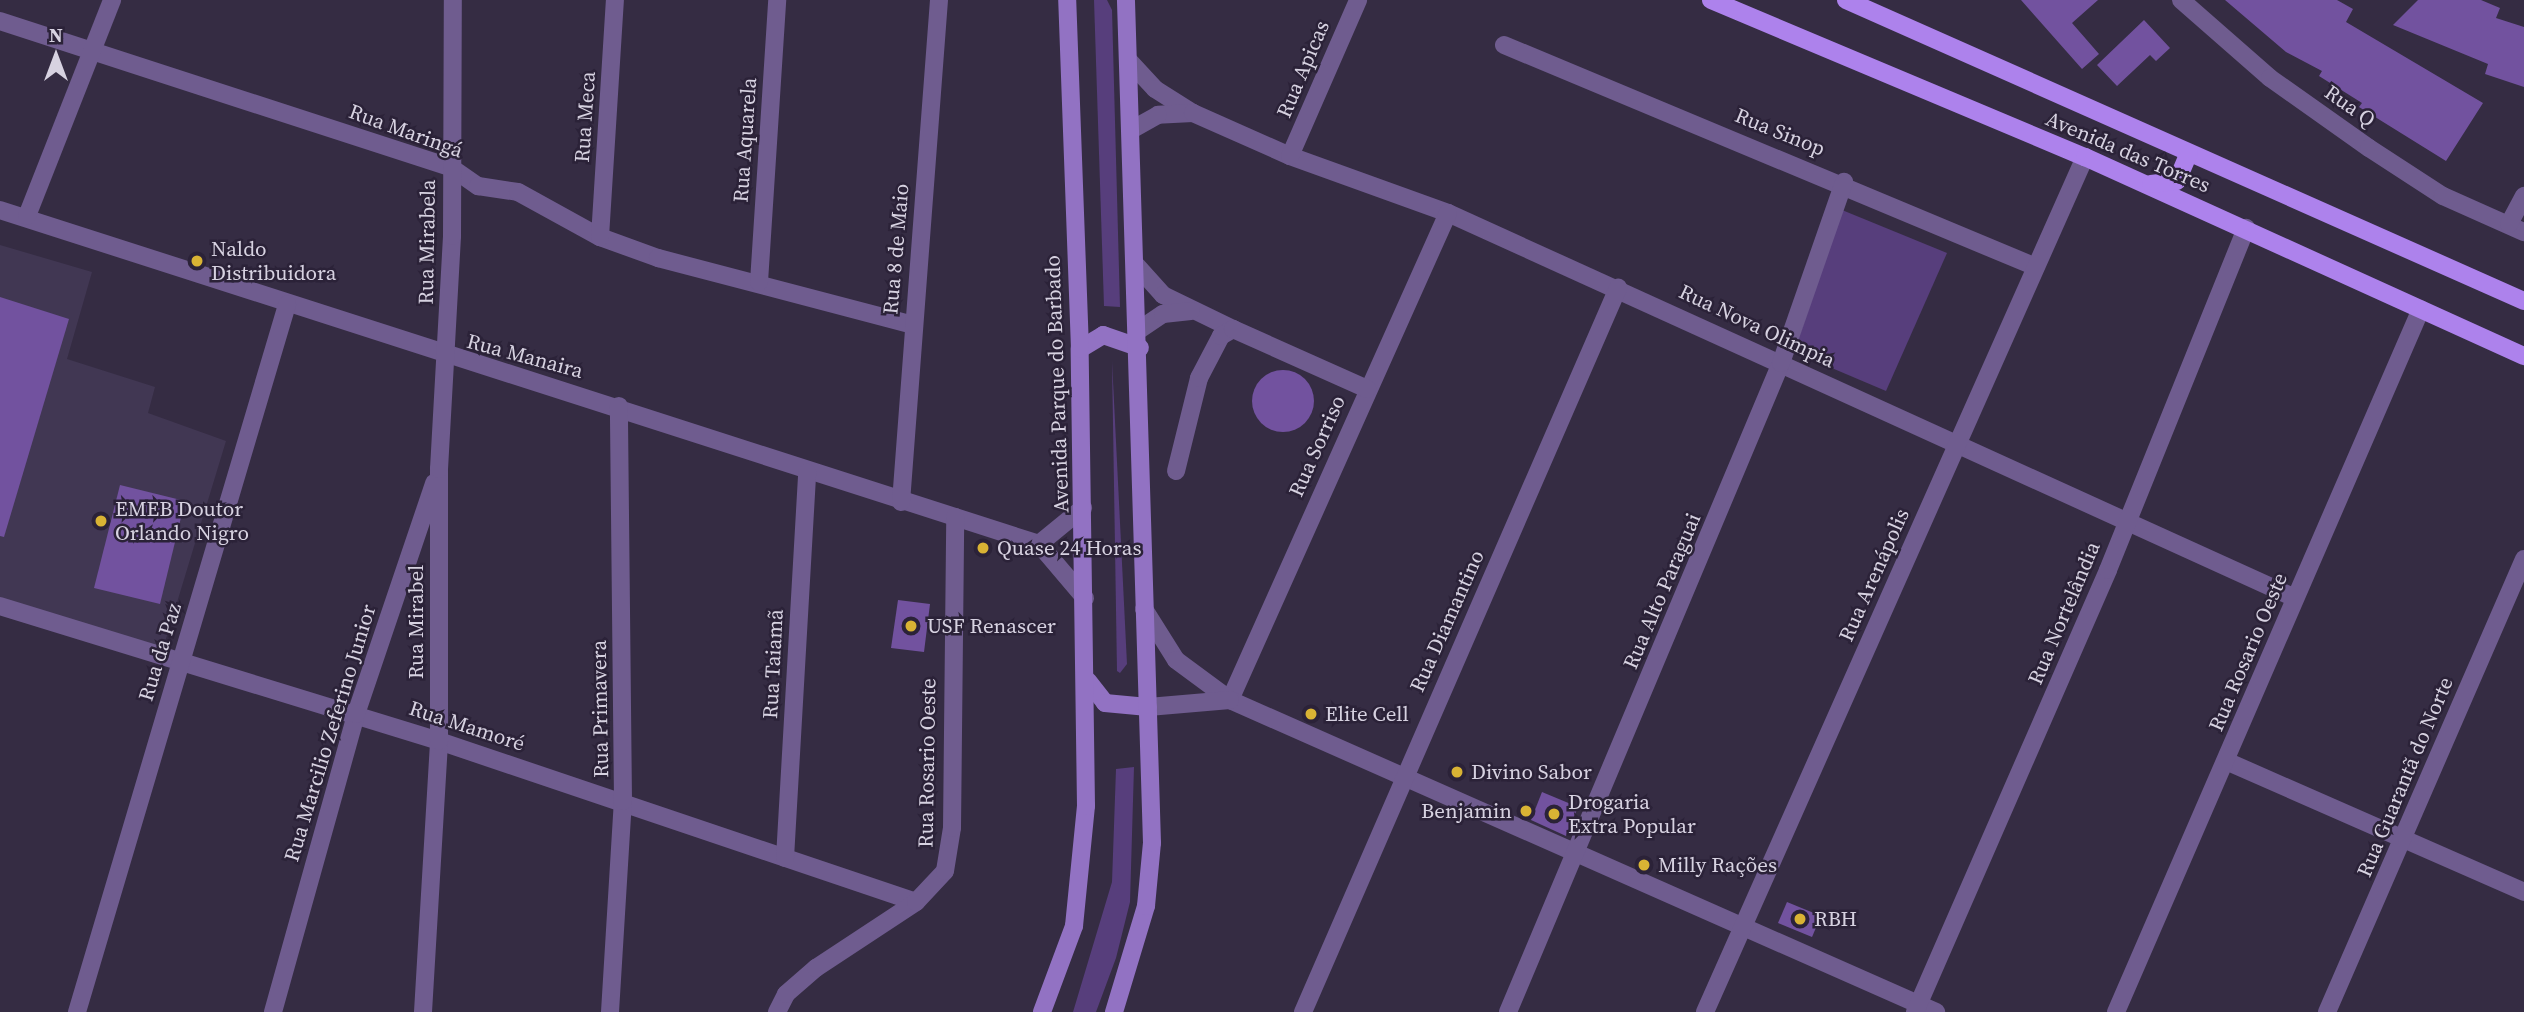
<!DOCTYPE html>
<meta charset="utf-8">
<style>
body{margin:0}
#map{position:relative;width:2524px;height:1012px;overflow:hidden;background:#352c43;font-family:"Source Serif 4",serif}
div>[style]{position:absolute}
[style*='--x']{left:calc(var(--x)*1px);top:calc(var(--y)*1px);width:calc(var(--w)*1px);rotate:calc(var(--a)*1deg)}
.built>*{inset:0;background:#413753}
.green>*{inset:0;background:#573e7c}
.building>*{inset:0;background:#72529f}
.round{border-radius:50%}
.street>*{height:18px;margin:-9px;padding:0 9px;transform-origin:9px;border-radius:9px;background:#6f5c8f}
.secondary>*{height:18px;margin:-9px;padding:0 9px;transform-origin:9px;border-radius:9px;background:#9272c3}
.primary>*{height:18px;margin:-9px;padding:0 9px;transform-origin:9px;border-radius:9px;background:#ad82ec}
.dots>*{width:19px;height:19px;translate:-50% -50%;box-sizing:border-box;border:4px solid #2b2238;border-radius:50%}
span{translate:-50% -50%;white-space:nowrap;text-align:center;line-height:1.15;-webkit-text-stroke:5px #2b2238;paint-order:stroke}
.street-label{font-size:21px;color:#d7d2e1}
.poi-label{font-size:21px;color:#d7d2e1}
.left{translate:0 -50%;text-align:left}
.right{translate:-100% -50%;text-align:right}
.north{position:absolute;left:21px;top:21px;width:70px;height:70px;-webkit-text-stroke:5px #2b2238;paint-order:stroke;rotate:0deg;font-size:19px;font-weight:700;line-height:28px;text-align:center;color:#d7d2e1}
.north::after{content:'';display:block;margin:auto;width:24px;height:32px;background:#d7d2e1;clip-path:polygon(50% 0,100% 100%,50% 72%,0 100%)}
</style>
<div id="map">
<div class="built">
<div style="clip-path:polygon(0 245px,92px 272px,67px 359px,155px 387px,148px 413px,226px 441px,165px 642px,147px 649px,0 601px)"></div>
</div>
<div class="green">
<div style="clip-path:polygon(1094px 0,1107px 0,1112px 10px,1120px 307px,1104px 306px)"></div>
<div style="clip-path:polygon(1842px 210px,1947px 253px,1886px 391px,1794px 352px)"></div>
<div style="clip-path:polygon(1112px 361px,1127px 664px,1120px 673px,1117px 671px)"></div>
<div style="clip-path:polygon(1134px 767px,1130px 902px,1116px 958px,1096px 1012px,1073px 1012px,1112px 882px,1116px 769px)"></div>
</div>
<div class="building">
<div style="clip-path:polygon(2021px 0,2098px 0,2072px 23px,2099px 54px,2082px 69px)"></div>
<div style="clip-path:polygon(2225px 0,2337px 0,2353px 9px,2346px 22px,2483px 103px,2446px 161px,2359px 107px,2362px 103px,2319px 76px,2322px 71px,2286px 52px)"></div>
<div style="clip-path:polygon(2418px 0,2481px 0,2500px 8px,2496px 18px,2524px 27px,2524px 87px,2485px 74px,2488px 64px,2393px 25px)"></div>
<div style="clip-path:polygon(2144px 20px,2170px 48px,2156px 61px,2150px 55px,2117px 86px,2097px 65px)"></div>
<div style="clip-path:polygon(0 297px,69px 319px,4px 537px,0 536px)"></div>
<div class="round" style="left:1252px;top:370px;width:62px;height:62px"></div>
<div style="clip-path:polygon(120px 485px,185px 501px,160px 604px,94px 588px)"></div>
<div style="clip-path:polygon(898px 600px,930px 604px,924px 652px,891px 648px)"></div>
<div style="clip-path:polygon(1542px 792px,1578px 807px,1566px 836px,1531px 820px)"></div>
<div style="clip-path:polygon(1787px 902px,1821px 916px,1812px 937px,1778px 923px)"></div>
</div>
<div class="street">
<div style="--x:2181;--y:0;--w:118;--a:41.2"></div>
<div style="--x:2270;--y:78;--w:121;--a:35.3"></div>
<div style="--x:2369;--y:148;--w:88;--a:33"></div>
<div style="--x:2443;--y:196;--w:89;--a:24"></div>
<div style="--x:0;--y:21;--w:475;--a:18"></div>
<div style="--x:452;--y:168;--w:32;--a:35"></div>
<div style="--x:478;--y:186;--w:40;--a:8.5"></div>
<div style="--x:518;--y:192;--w:94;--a:28.8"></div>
<div style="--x:600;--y:237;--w:62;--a:19.9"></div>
<div style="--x:658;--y:258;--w:264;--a:14.7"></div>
<div style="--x:1504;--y:45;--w:576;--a:22.65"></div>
<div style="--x:1130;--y:62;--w:37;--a:47"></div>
<div style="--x:1155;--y:89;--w:45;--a:32.3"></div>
<div style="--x:1193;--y:113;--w:35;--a:177"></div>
<div style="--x:1158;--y:115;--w:29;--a:151"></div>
<div style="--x:1193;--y:113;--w:106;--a:23.9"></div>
<div style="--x:1290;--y:156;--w:168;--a:19.8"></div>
<div style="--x:1448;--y:213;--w:930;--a:24.44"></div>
<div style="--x:1290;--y:156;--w:170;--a:-66.4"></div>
<div style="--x:0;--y:210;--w:1091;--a:17.82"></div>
<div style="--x:1039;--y:544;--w:71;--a:49.6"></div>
<div style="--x:1448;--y:213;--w:534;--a:114.12"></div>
<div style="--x:1230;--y:700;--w:772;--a:23.84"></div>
<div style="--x:27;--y:216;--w:232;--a:-68.5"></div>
<div style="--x:2509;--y:224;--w:32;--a:-62"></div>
<div style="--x:600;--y:237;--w:237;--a:-86.4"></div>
<div style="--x:1137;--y:266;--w:39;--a:48"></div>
<div style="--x:1163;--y:295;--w:78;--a:25.9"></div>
<div style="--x:759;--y:282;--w:283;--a:-86.3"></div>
<div style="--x:1139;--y:330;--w:29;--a:-34"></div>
<div style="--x:1163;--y:314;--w:28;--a:-6"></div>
<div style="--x:1176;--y:471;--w:96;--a:-76.1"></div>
<div style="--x:1199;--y:378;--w:47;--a:-62.4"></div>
<div style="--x:1221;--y:336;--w:14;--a:-30"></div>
<div style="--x:1233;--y:329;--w:147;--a:24.1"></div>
<div style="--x:901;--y:502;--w:503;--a:-85.67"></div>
<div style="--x:1039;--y:544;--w:57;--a:-39.3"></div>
<div style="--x:0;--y:606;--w:459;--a:17.1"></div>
<div style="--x:439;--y:741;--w:503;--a:18.65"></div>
<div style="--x:1144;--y:609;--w:60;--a:57.9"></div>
<div style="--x:1176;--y:660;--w:67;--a:36.5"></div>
<div style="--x:1230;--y:700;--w:82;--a:175.1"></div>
<div style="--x:2226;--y:761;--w:326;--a:23.7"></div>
<div style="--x:785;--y:858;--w:386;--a:-86.7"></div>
<div style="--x:77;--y:1012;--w:738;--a:-73.46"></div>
<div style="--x:273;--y:1012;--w:309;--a:-74.4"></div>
<div style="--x:356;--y:714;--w:244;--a:-71.3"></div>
<div style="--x:423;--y:1012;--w:271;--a:-86.6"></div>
<div style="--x:439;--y:741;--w:272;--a:-90"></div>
<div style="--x:439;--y:469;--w:233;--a:-86.8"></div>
<div style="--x:452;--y:236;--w:236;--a:-89.8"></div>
<div style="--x:610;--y:1012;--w:211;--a:-86.5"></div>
<div style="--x:623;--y:801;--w:395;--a:-90.6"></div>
<div style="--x:777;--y:1012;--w:20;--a:-63"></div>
<div style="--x:786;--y:994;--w:40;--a:-41"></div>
<div style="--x:816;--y:968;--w:120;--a:-33.4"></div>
<div style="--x:916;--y:902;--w:42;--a:-46.9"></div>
<div style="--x:945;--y:871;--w:44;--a:-80.8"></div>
<div style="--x:952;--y:828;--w:311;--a:-89.4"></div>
<div style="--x:1303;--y:1012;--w:790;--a:-66.49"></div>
<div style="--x:1508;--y:1012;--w:704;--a:-67.19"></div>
<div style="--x:1781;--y:363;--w:192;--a:-70.8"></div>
<div style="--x:1705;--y:1012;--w:936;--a:-66.04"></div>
<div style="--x:1915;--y:1012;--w:482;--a:-66.4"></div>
<div style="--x:2108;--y:570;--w:369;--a:-68"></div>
<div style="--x:2116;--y:1012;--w:766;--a:-66.55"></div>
<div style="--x:2327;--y:1012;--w:494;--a:-66.5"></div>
</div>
<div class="secondary">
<div style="--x:1080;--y:349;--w:27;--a:-31"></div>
<div style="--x:1103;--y:335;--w:39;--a:19"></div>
<div style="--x:1088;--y:681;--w:28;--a:52"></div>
<div style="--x:1105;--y:703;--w:43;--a:5.3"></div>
<div style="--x:1042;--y:1012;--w:92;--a:-69.6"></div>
<div style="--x:1074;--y:926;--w:121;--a:-84.3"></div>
<div style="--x:1086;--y:806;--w:457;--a:-90.8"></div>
<div style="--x:1080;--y:349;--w:349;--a:-92.1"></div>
<div style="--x:1114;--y:1012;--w:111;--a:-73.2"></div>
<div style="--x:1146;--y:906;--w:63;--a:-84.6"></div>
<div style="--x:1152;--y:843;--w:843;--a:-91.77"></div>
</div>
<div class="primary">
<div style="--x:1711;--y:0;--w:406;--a:22.8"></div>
<div style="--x:2085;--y:157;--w:482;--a:24.4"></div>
<div style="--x:1846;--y:0;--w:742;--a:23.94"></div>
<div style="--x:2151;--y:184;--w:26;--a:-7"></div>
<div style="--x:2177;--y:181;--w:30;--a:-67"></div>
</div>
<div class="dots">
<div style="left:197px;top:261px;background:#d9b334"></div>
<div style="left:101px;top:521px;background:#d9b334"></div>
<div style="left:983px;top:548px;background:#d9b334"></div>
<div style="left:911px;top:626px;background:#d9b334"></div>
<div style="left:1311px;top:714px;background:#d9b334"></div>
<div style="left:1457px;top:772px;background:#d9b334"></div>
<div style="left:1526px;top:811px;background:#d9b334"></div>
<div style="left:1554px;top:814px;background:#d9b334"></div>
<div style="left:1644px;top:865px;background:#d9b334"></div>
<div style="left:1800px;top:919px;background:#d9b334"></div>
</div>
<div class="street-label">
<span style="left:1303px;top:69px;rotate:-67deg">Rua Apicas</span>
<span style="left:2350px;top:106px;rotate:35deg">Rua Q</span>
<span style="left:585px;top:117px;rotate:-86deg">Rua Meca</span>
<span style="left:406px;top:131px;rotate:20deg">Rua Maringá</span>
<span style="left:1780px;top:132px;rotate:22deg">Rua Sinop</span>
<span style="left:745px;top:140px;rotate:-86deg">Rua Aquarela</span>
<span style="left:2128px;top:152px;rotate:23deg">Avenida das Torres</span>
<span style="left:427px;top:242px;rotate:-89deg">Rua Mirabela</span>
<span style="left:896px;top:249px;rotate:-85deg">Rua 8 de Maio</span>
<span style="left:1757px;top:326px;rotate:25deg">Rua Nova Olimpia</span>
<span style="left:525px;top:356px;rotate:15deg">Rua Manaira</span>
<span style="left:1057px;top:384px;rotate:-92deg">Avenida Parque do Barbado</span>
<span style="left:1317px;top:446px;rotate:-66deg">Rua Sorriso</span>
<span style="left:1874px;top:575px;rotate:-66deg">Rua Arenápolis</span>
<span style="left:1662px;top:591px;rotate:-67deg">Rua Alto Paraguai</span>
<span style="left:2064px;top:613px;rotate:-67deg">Rua Nortelândia</span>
<span style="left:1447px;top:621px;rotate:-66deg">Rua Diamantino</span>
<span style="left:416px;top:622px;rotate:-90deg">Rua Mirabel</span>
<span style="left:160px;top:652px;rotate:-73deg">Rua da Paz</span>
<span style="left:2248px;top:652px;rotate:-67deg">Rua Rosario Oeste</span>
<span style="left:773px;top:664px;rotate:-87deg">Rua Taiamã</span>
<span style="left:600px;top:709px;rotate:-91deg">Rua Primavera</span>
<span style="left:467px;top:726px;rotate:18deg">Rua Mamoré</span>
<span style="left:330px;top:733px;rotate:-73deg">Rua Marcilio Zeferino Junior</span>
<span style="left:927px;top:763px;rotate:-89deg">Rua Rosario Oeste</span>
<span style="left:2405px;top:777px;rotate:-67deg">Rua Guarantã do Norte</span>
</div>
<div class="poi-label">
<span class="left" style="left:211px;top:261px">Naldo<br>Distribuidora</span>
<span class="left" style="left:115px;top:521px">EMEB Doutor<br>Orlando Nigro</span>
<span class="left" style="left:997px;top:548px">Quase 24 Horas</span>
<span class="left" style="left:927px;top:626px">USF Renascer</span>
<span class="left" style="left:1325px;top:714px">Elite Cell</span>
<span class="left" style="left:1471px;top:772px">Divino Sabor</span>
<span class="left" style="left:1568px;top:814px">Drogaria<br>Extra Popular</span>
<span class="right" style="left:1512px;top:811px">Benjamin</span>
<span class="left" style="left:1658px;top:865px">Milly Rações</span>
<span class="left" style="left:1814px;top:919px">RBH</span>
</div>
<div class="north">N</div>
</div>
